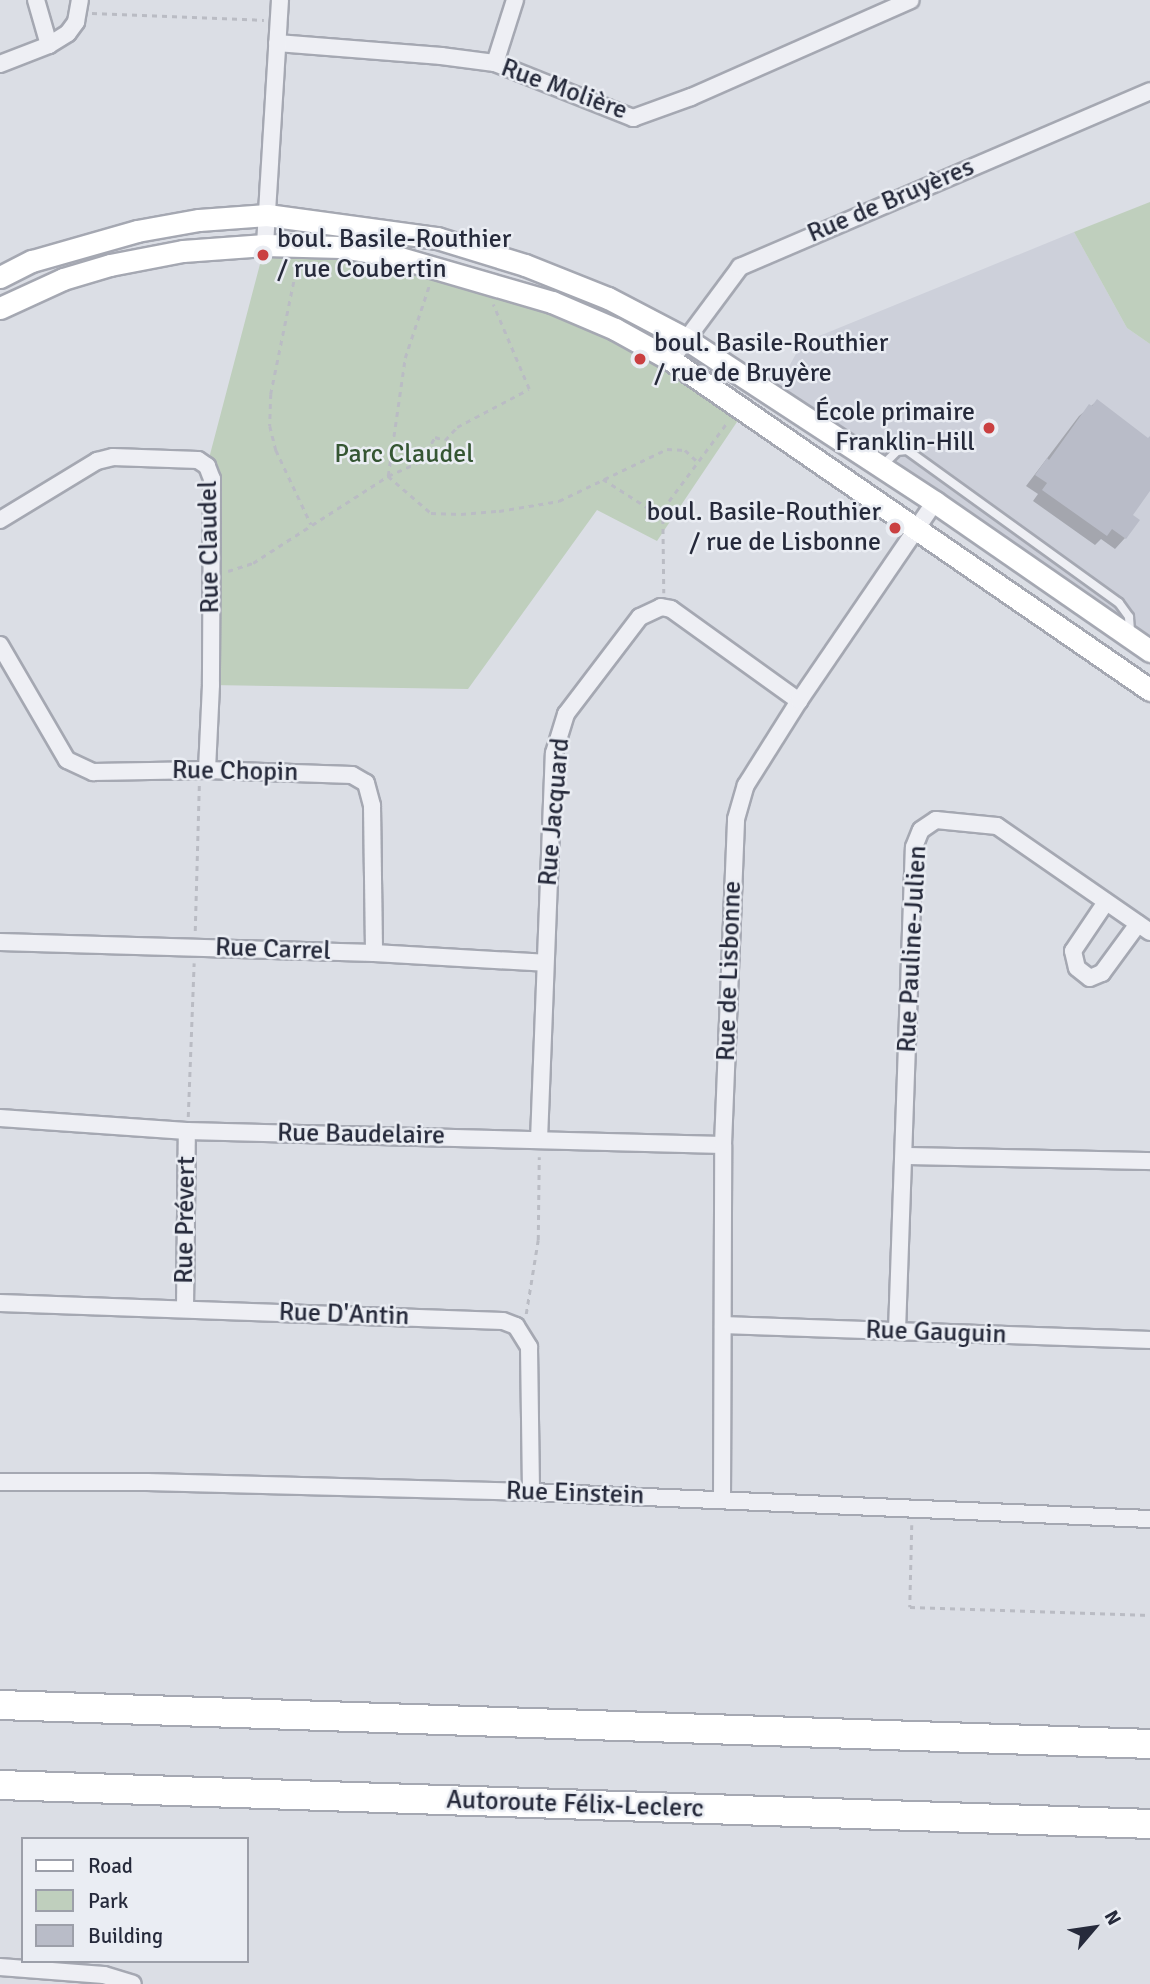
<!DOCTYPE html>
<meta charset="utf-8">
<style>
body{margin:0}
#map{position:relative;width:1150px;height:1984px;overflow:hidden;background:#dbdee5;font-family:Signika,sans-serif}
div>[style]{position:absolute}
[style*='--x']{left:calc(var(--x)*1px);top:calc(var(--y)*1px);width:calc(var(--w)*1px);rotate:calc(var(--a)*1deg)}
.built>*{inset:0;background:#cdd0da}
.green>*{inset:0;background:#bfcfbd}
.shadow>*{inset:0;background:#0003}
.building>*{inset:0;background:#b9bcc8}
.path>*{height:2.5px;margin-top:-1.25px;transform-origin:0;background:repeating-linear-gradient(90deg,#babcc4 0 5px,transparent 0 10px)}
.roads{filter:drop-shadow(2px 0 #a5a8b2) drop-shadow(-2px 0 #a5a8b2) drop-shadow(0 2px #a5a8b2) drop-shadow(0 -2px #a5a8b2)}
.lane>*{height:8px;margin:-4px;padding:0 4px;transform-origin:4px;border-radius:4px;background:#eeeff4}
.street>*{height:16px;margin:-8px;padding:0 8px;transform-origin:8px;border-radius:8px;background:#eeeff4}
.secondary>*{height:21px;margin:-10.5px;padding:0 10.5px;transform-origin:10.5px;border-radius:10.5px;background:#fff}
.highway>*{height:28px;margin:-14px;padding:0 14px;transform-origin:14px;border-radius:14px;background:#fff}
.dots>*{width:19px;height:19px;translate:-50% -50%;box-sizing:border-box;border:4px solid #eaedf3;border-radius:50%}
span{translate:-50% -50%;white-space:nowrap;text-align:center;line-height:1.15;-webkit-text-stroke:5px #eaedf3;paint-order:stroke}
.street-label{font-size:26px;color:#262a3b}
.poi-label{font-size:26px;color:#262a3b}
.left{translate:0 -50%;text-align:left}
.right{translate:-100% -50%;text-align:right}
.park-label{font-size:26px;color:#355633}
.legend{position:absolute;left:21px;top:1837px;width:228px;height:126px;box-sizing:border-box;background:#eaedf3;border:2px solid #9c9fa9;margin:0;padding:9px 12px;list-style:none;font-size:21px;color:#262a3b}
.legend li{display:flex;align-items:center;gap:14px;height:35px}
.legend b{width:35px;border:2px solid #9c9fa9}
.north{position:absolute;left:1059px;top:1893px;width:70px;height:70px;-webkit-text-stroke:5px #eaedf3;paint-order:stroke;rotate:61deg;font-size:19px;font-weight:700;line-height:28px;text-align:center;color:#262a3b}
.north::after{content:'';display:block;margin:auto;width:24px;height:32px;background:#262a3b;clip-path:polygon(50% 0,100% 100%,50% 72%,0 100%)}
</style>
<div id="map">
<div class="built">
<div style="clip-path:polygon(1074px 232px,1127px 328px,1150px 344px,1150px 652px,776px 390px,802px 343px)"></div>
</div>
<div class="green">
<div style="clip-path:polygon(1150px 202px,1150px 344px,1127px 328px,1074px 232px)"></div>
<div style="clip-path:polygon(265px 245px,341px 247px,551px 302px,745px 410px,657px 541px,597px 510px,468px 689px,211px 685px,207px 466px)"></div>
</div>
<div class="shadow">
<div style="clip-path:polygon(1097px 401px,1147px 440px,1150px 437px,1150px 488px,1131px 516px,1125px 538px,1115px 549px,1101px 539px,1095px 545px,1033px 501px,1038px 494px,1026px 486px,1079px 416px)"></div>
</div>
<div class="building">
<div style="clip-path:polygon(1097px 399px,1148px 438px,1150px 436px,1150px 491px,1133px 515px,1140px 520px,1126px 539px,1112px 529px,1107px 536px,1042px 490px,1047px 483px,1035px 475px,1047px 458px,1049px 460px,1089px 404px,1092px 406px)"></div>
</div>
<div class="path">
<div style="--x:92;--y:13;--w:172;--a:2.3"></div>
<div style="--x:298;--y:262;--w:135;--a:101.6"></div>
<div style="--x:271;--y:394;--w:32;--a:92"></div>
<div style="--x:270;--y:426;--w:25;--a:76"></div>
<div style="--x:276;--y:450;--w:82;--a:64.7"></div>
<div style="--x:388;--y:476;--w:37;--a:-24"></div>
<div style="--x:422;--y:461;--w:27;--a:-62"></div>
<div style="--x:435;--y:437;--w:10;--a:17"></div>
<div style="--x:445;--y:440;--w:18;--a:-47"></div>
<div style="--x:457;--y:427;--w:81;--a:-27.8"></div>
<div style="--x:529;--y:389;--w:92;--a:-113"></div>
<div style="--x:388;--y:476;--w:119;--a:-81.8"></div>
<div style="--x:405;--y:358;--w:76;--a:-71.6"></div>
<div style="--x:603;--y:479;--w:59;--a:32.6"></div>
<div style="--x:653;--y:511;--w:10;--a:-11"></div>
<div style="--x:663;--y:509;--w:109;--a:-53.5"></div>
<div style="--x:663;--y:509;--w:84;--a:89.3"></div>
<div style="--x:228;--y:571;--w:26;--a:-18"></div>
<div style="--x:253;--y:563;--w:161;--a:-32.8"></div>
<div style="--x:388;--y:476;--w:57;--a:40.7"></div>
<div style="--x:431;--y:513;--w:30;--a:2"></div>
<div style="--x:461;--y:514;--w:38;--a:-5"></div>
<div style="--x:499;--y:511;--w:61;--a:-9.5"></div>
<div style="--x:559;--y:501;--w:120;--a:-25.7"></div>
<div style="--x:667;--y:449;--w:18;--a:3"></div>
<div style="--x:685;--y:450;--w:19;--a:43"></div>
<div style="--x:195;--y:931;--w:147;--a:-88.4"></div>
<div style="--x:188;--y:1117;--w:154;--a:-87.8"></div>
<div style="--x:526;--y:1314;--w:75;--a:-80.8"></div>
<div style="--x:538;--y:1240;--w:83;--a:-89.3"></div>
<div style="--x:912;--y:1525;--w:82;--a:91.4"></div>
<div style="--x:910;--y:1607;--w:240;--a:1.9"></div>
</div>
<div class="roads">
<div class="lane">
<div style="--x:882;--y:466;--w:21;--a:-45"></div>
<div style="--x:897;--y:451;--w:10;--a:-6"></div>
<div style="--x:907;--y:450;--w:261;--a:35.8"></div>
<div style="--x:1119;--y:603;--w:17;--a:54"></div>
<div style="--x:1129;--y:617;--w:16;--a:86"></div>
</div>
<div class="street">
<div style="--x:277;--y:43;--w:165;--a:4.5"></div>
<div style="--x:441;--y:56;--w:54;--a:7.4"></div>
<div style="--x:495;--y:63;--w:149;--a:21.7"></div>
<div style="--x:633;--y:118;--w:62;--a:-19.9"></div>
<div style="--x:691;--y:97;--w:240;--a:-23.8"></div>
<div style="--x:49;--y:45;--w:22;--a:-32"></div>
<div style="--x:68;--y:33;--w:14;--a:-54"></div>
<div style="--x:76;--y:22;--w:22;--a:-80"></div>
<div style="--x:495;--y:63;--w:66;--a:-72.4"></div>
<div style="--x:0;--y:64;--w:53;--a:-21.2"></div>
<div style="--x:49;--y:45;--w:47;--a:-106.1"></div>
<div style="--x:265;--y:245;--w:245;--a:-86.5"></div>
<div style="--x:671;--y:360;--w:116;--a:-53.4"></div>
<div style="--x:740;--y:267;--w:446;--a:-23.2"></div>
<div style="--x:0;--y:520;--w:114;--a:-31.3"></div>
<div style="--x:97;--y:461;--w:16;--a:-14"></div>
<div style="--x:113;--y:457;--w:85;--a:2"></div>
<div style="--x:198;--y:460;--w:11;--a:34"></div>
<div style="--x:207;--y:466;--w:14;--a:69"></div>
<div style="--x:212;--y:479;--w:206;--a:90.3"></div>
<div style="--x:211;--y:685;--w:85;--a:92.7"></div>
<div style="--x:0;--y:645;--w:133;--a:59.8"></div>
<div style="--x:67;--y:760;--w:29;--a:25"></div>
<div style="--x:93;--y:772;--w:114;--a:-1"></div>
<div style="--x:207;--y:770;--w:145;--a:2"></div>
<div style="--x:352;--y:775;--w:16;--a:30"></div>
<div style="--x:366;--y:783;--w:24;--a:75"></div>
<div style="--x:372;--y:806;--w:147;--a:89.2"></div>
<div style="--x:1106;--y:902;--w:59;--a:124"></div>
<div style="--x:1073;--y:951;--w:17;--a:77"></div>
<div style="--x:1077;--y:968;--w:16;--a:38"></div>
<div style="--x:1090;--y:978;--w:13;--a:-23"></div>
<div style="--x:1102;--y:973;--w:61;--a:-53.7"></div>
<div style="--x:0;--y:942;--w:374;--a:1.7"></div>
<div style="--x:374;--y:953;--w:171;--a:3.3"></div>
<div style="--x:0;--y:1118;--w:187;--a:4"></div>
<div style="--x:187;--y:1131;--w:536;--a:1.5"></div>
<div style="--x:539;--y:1140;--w:387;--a:-87.8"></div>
<div style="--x:554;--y:753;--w:41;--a:-72.9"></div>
<div style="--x:566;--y:714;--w:122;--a:-52.7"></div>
<div style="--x:640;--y:617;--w:23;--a:-25"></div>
<div style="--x:661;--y:607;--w:10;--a:11"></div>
<div style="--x:671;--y:609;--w:158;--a:35.7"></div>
<div style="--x:904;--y:1156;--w:246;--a:1.2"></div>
<div style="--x:0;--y:1303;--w:503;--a:2.05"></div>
<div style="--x:503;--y:1321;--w:14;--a:21"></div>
<div style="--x:516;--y:1326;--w:25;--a:58"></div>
<div style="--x:529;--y:1347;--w:145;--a:89.2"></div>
<div style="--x:185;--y:1309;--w:178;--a:-89.4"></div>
<div style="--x:723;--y:1325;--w:427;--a:2"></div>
<div style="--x:897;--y:1331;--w:484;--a:-88"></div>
<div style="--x:914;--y:847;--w:18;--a:-68"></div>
<div style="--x:921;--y:830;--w:18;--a:-34"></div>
<div style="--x:936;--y:820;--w:61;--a:5.6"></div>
<div style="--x:997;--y:826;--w:186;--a:34.7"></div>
<div style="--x:0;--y:1482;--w:147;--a:0"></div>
<div style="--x:147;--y:1482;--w:384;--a:1.5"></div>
<div style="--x:531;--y:1492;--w:620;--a:2.5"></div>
<div style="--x:722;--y:1499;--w:354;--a:-89.8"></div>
<div style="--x:723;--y:1145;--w:326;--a:-87.7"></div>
<div style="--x:736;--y:819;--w:35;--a:-74"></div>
<div style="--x:746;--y:785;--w:99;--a:-57.8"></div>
<div style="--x:799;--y:701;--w:241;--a:-55.7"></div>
<div style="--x:0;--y:1967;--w:104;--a:4.4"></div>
<div style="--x:104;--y:1975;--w:30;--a:17"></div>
</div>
<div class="secondary">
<div style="--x:0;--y:277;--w:36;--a:-27"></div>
<div style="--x:32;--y:261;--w:109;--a:-15.9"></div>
<div style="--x:137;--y:231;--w:63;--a:-10.1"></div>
<div style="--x:199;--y:220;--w:68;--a:-4.2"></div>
<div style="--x:267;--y:215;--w:172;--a:7.7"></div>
<div style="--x:437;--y:238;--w:92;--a:17.1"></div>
<div style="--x:525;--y:265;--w:89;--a:21.7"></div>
<div style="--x:608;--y:298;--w:88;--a:27.7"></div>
<div style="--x:686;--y:339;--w:298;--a:33.2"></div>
<div style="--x:935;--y:502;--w:262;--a:34.7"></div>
<div style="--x:0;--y:308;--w:69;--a:-24.7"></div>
<div style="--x:63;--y:279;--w:49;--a:-16.6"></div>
<div style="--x:110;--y:265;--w:74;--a:-10.9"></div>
<div style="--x:183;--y:251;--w:82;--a:-4.2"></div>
<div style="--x:265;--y:245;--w:76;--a:1.5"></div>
<div style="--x:341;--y:247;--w:50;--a:9.3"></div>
<div style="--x:390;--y:255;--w:169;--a:16.2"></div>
<div style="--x:552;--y:302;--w:69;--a:23.2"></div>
<div style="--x:615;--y:329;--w:64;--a:29"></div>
<div style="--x:671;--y:360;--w:582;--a:34.56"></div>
</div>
<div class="highway">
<div style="--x:0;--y:1705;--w:1151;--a:1.94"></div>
<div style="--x:0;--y:1785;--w:1151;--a:1.94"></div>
</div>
</div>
<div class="dots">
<div style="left:263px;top:255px;background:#ca4041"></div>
<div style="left:640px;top:359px;background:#ca4041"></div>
<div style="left:989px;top:428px;background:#ca4041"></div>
<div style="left:895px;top:528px;background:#ca4041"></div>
</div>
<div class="street-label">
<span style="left:564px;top:90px;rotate:20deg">Rue Molière</span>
<span style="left:891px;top:201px;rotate:-23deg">Rue de Bruyères</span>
<span style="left:210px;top:547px;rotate:-91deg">Rue Claudel</span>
<span style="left:235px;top:772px;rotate:1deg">Rue Chopin</span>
<span style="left:555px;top:812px;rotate:-85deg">Rue Jacquard</span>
<span style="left:913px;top:949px;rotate:-87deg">Rue Pauline-Julien</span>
<span style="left:273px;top:950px;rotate:2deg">Rue Carrel</span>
<span style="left:730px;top:971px;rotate:-88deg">Rue de Lisbonne</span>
<span style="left:361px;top:1135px;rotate:1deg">Rue Baudelaire</span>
<span style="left:186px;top:1220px;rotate:-89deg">Rue Prévert</span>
<span style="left:344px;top:1315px;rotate:2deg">Rue D'Antin</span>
<span style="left:936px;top:1333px;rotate:2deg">Rue Gauguin</span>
<span style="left:575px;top:1494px;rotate:2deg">Rue Einstein</span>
<span style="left:575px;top:1805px;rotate:2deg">Autoroute Félix-Leclerc</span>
</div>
<div class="poi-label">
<span class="left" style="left:277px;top:255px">boul. Basile-Routhier<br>/ rue Coubertin</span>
<span class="left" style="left:654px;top:359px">boul. Basile-Routhier<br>/ rue de Bruyère</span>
<span class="right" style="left:975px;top:428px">École primaire<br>Franklin-Hill</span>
<span class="right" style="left:881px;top:528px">boul. Basile-Routhier<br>/ rue de Lisbonne</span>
</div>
<div class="park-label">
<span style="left:404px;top:455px">Parc Claudel</span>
</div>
<ul class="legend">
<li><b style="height:9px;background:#fff"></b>Road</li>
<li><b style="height:19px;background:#bfcfbd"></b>Park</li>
<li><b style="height:19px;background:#b9bcc8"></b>Building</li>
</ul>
<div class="north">N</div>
</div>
